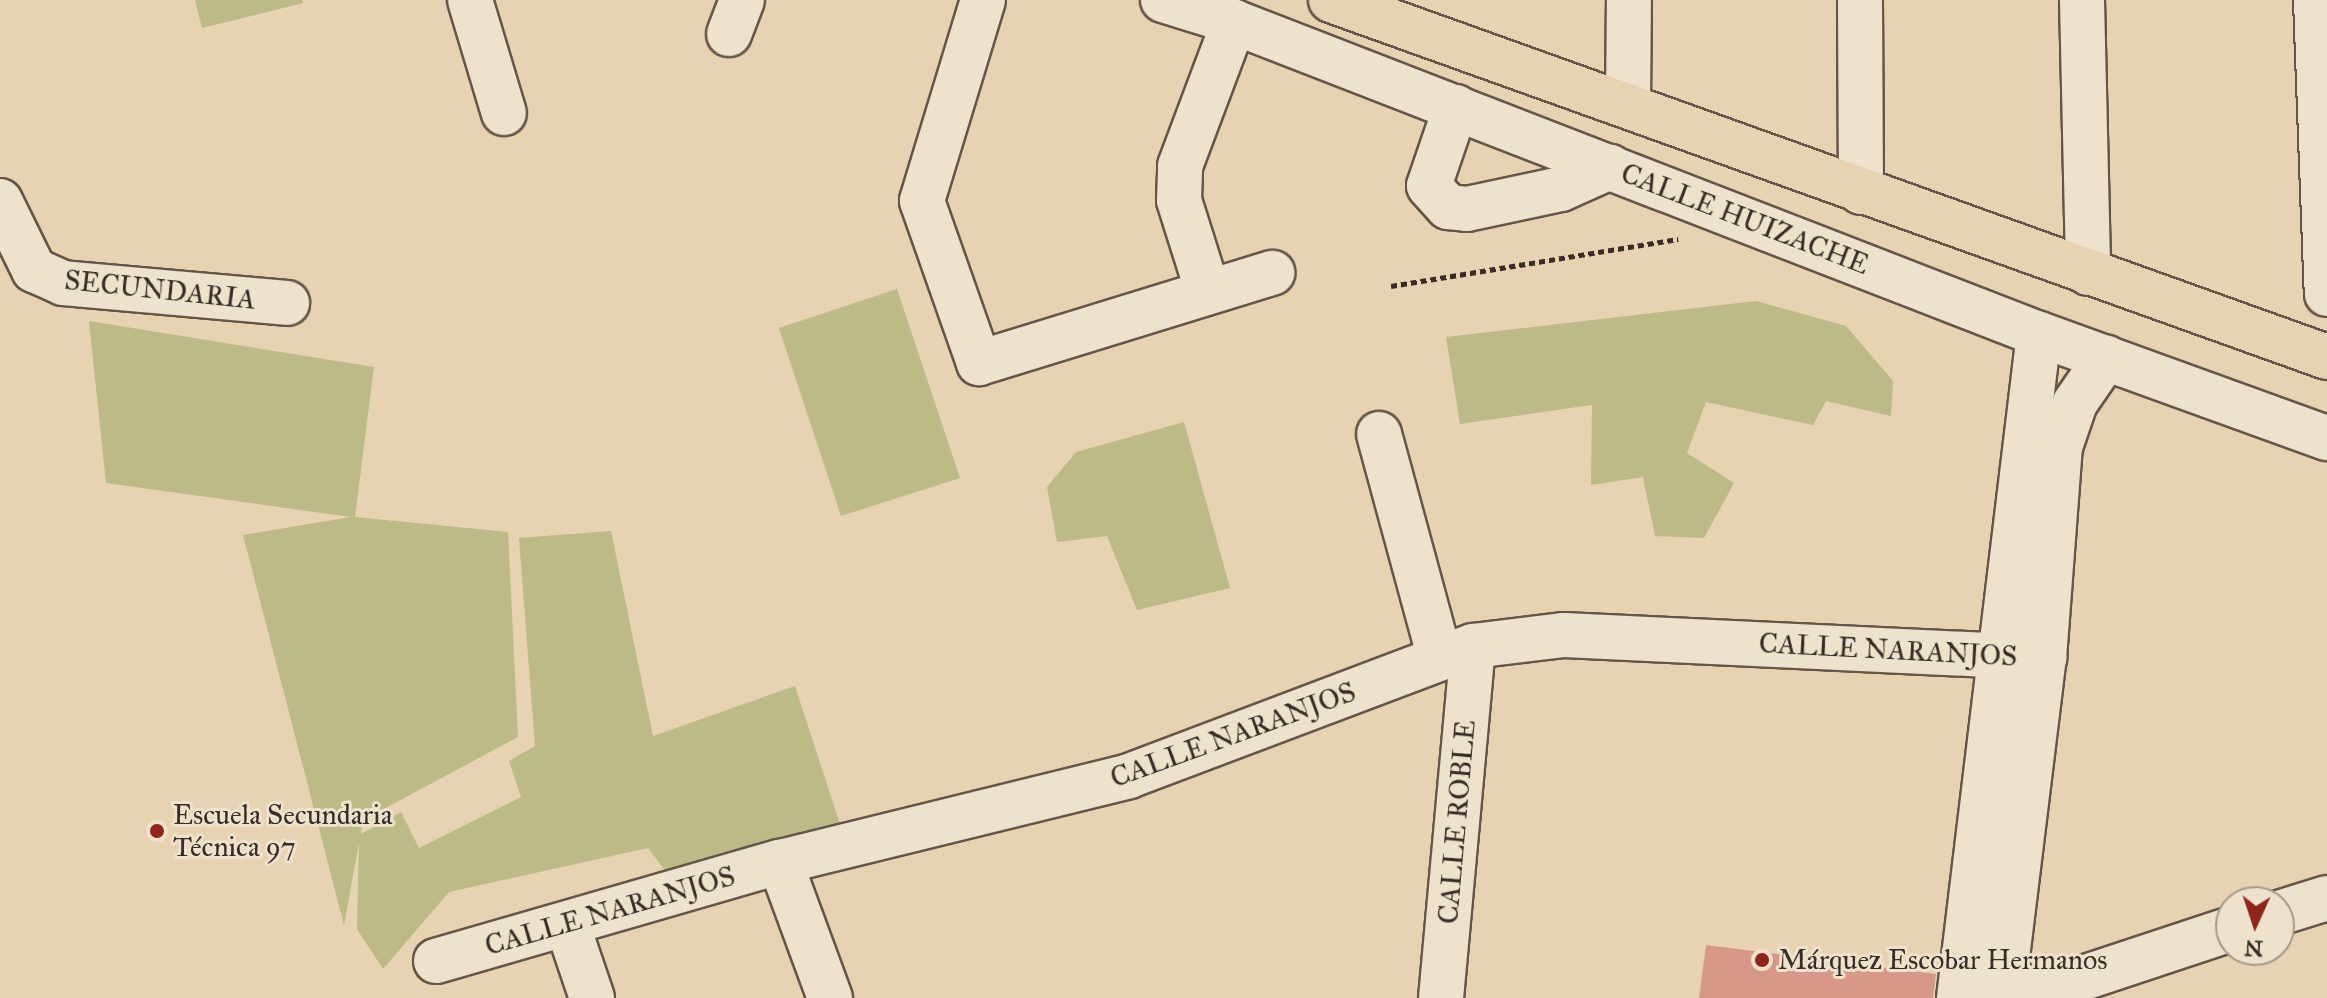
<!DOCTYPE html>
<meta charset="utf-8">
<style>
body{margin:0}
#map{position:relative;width:2327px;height:998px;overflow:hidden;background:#e7d2b1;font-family:"IM FELL Great Primer",serif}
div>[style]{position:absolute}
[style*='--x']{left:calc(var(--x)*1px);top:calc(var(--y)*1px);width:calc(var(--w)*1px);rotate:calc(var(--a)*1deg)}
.green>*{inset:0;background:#bcba87}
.building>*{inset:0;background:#d79889}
.path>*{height:5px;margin-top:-2.5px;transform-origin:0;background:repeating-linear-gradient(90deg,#392b26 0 6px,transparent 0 10px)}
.roads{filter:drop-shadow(2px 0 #645549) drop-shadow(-2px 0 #645549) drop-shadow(0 2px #645549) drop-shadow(0 -2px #645549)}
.minor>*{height:44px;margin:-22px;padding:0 22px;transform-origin:22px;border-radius:22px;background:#efe2cc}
.major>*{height:44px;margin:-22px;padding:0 22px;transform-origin:22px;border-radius:22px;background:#e7d2b1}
.dots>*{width:22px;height:22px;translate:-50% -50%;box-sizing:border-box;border:4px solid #efe2cc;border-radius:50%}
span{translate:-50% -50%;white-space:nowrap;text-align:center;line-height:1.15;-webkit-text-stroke:6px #efe2cc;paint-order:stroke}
.street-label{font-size:28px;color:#392b26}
.poi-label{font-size:28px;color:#392b26}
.left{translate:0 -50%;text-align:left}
.north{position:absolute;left:2215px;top:886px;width:80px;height:80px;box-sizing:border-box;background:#efe2cc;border:2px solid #a6998a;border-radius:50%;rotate:183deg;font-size:22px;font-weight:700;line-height:32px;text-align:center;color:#392b26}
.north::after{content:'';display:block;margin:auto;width:28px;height:36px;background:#8f2418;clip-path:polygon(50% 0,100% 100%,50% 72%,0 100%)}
</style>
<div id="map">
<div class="green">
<div style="clip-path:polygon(195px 0,302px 0,303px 3px,202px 28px)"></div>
<div style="clip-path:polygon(897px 289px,960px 478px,841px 516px,779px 328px)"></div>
<div style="clip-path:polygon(1756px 301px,1846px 326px,1893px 381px,1891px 416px,1826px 401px,1813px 425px,1706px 402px,1687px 453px,1734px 483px,1704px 538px,1655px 536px,1643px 477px,1591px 485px,1592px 405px,1460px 424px,1446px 337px)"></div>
<div style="clip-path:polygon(89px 321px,374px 367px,355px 517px,508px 532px,518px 737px,363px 820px,361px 834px,401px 812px,419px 848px,521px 797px,509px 761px,535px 746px,519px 538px,611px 531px,653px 736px,795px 686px,840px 824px,667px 873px,648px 848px,449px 892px,383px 969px,357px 929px,359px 843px,344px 925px,243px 535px,351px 517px,106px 483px)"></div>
<div style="clip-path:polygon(1184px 422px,1230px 588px,1137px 610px,1107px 536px,1057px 542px,1047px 487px,1076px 452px)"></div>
</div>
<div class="building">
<div style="clip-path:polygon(1706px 945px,1936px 974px,1933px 998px,1699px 998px)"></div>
</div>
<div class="path">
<div style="--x:1391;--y:286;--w:291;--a:-9.3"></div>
</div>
<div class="roads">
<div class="minor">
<div style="--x:470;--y:0;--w:118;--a:73.3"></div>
<div style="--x:983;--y:0;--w:210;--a:106.9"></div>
<div style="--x:922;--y:201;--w:172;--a:70.6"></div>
<div style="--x:979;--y:363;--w:307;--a:-17.1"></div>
<div style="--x:1163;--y:0;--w:74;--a:17.2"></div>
<div style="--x:1234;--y:22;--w:863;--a:21.19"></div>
<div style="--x:2039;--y:334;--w:306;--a:19.9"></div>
<div style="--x:1860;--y:0;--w:192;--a:89.7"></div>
<div style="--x:2082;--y:0;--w:273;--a:88.7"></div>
<div style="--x:2316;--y:0;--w:294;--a:87.9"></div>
<div style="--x:729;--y:34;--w:36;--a:-69"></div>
<div style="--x:1628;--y:106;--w:106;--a:-89.5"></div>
<div style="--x:1456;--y:107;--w:83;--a:108.9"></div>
<div style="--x:1429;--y:186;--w:28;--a:48"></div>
<div style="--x:1448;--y:207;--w:19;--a:6"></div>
<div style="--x:1467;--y:209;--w:96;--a:-12"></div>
<div style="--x:1561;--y:189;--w:54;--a:-24.2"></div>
<div style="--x:0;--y:201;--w:77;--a:63.8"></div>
<div style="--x:34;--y:270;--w:32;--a:24"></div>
<div style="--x:63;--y:283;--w:225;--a:5.1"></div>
<div style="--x:1207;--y:289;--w:93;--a:-107.5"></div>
<div style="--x:1179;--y:200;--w:34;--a:-88"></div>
<div style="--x:1180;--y:166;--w:154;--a:-69.4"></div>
<div style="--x:1379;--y:434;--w:232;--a:74.8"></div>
<div style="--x:780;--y:862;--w:145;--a:69.8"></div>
<div style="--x:2279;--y:913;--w:50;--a:-17.4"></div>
<div style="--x:567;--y:924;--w:78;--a:71.3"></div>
<div style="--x:436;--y:961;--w:358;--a:-16.1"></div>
<div style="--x:780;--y:862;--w:359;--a:-13.8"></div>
<div style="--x:1129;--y:776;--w:368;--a:-20.7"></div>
<div style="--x:1473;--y:646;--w:92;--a:-6.9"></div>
<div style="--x:1564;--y:635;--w:481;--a:2.7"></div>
<div style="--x:1975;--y:987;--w:78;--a:0.7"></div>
<div style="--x:2053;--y:988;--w:188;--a:-18.3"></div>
<div style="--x:1441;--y:998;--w:353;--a:-84.8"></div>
<div style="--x:1959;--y:998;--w:669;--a:-83.13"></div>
<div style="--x:2002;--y:998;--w:343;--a:-83"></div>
<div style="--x:2044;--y:658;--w:212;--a:-85.7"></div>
<div style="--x:2060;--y:447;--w:46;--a:-71.2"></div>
<div style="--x:2075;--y:403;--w:55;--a:-55.4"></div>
</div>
<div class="major">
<div style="--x:1331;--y:0;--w:1058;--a:19.72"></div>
</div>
</div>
<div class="dots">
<div style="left:157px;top:831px;background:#8f2418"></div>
<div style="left:1762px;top:960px;background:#8f2418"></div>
</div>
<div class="street-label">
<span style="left:1745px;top:219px;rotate:21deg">CALLE HUIZACHE</span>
<span style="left:160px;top:290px;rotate:6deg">SECUNDARIA</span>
<span style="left:1888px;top:650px;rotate:3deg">CALLE NARANJOS</span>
<span style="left:1233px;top:735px;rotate:-20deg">CALLE NARANJOS</span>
<span style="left:1457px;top:822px;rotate:-85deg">CALLE ROBLE</span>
<span style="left:610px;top:911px;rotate:-16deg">CALLE NARANJOS</span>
</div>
<div class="poi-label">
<span class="left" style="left:173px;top:831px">Escuela Secundaria<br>Técnica 97</span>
<span class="left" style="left:1778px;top:960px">Márquez Escobar Hermanos</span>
</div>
<div class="north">N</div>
</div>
